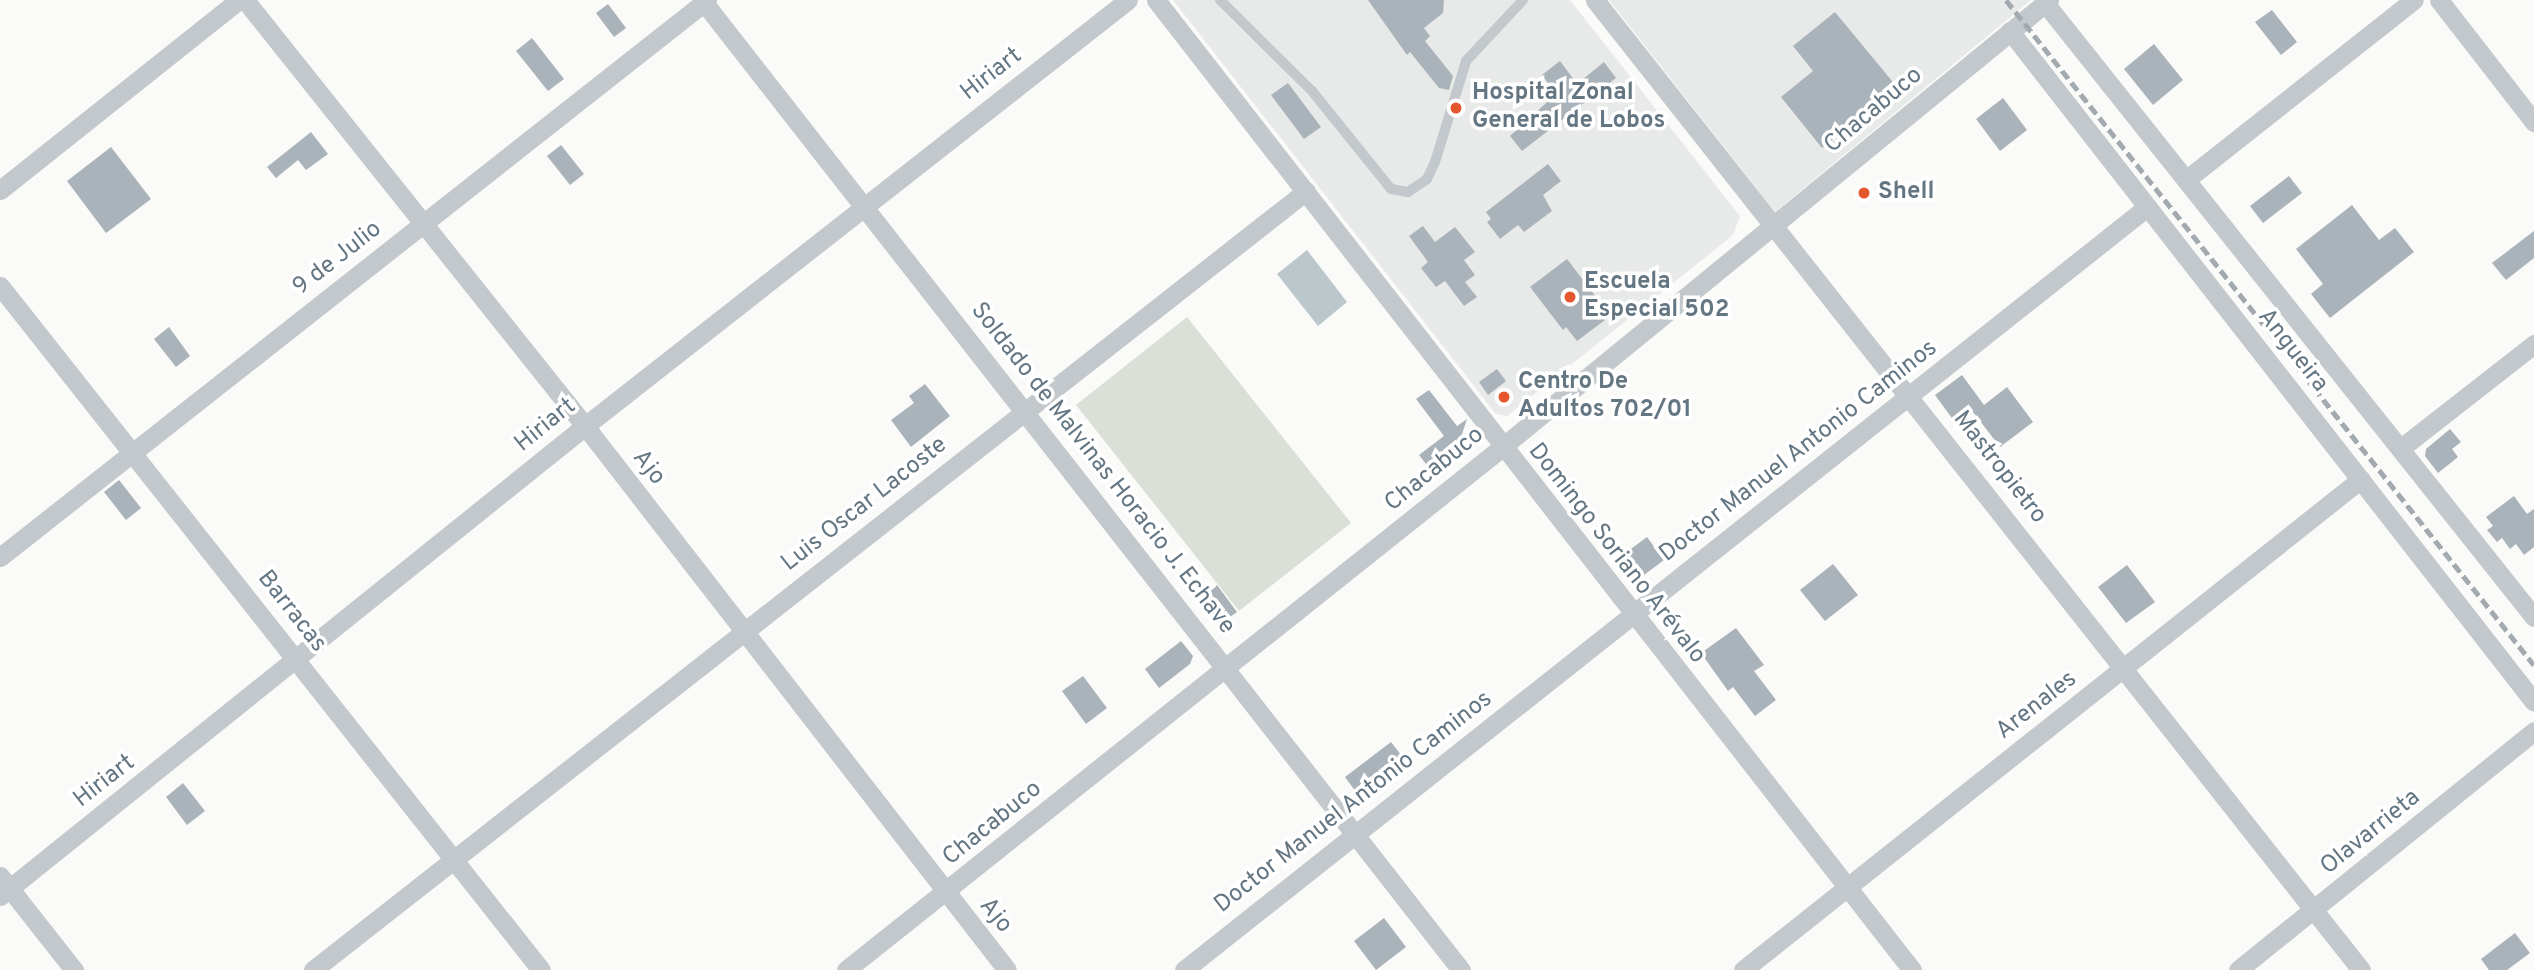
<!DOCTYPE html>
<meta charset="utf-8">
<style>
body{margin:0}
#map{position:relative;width:2534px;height:970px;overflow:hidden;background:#fafaf8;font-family:Overpass,sans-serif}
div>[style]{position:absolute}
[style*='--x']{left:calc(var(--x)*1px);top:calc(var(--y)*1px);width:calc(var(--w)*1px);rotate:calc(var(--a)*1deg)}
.built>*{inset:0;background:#e8e9e9}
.green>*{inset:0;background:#dadfd7}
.water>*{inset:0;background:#bbc7cb}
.building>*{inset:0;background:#aab3b9}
.lane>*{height:10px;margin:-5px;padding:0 5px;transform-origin:5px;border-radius:5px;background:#c3c8cc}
.street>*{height:19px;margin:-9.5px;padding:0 9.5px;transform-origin:9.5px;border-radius:9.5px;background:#c3c8cc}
.rail>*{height:5px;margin-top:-2.5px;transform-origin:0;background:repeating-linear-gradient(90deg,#a2aab0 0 10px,transparent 0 15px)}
.dots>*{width:19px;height:19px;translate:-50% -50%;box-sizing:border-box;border:4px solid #fff;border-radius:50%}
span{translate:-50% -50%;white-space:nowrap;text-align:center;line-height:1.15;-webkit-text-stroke:7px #fff;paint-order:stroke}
.street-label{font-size:24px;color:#657683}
.poi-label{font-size:24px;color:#657683;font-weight:700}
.left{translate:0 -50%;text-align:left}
</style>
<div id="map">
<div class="built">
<div style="clip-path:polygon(1173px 0,1570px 0,1740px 216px,1733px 235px,1507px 416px,1496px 414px)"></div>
<div style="clip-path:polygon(1609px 0,2031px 0,1775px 212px)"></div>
</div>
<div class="green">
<div style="clip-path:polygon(1187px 317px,1351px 523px,1239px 611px,1076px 405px)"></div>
</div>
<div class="water">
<div style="clip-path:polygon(1307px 250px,1347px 302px,1318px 326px,1277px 274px)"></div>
</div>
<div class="building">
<div style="clip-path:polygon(1368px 0,1444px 0,1443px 13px,1424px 28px,1430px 36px,1425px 41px,1453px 76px,1449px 90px,1439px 88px,1410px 52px,1407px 55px)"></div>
<div style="clip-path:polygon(608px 4px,626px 28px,614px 37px,596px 13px)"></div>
<div style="clip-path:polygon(2272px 10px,2297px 42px,2281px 55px,2255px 22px)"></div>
<div style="clip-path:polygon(1835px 12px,1897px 87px,1822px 148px,1781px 97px,1813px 71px,1793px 46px)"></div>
<div style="clip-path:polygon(532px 38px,564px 79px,548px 91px,516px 51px)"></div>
<div style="clip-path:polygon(2154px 44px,2183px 80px,2153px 105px,2124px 69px)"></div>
<div style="clip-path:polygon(1560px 61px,1577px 84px,1604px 62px,1616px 78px,1522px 151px,1510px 136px,1556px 94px,1542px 75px)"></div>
<div style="clip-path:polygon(1288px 83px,1321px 127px,1304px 139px,1271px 95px)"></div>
<div style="clip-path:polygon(2003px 98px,2027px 130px,2000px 151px,1976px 119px)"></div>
<div style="clip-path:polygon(311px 132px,328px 154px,306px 170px,298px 160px,276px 178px,267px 167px)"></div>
<div style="clip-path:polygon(561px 145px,584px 174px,570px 185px,547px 156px)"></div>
<div style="clip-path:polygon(111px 147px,151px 199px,106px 233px,67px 181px)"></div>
<div style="clip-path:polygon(1548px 164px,1561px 181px,1543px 195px,1552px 211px,1524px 232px,1518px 225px,1500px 239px,1487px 222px,1491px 219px,1486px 212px)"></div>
<div style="clip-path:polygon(2289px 176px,2302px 193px,2263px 223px,2250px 206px)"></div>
<div style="clip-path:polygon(2352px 205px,2379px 240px,2395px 228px,2414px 252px,2330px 318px,2311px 294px,2323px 284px,2296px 249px)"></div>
<div style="clip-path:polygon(1423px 226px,1435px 242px,1455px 227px,1475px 252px,1464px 260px,1475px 275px,1465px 282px,1477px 297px,1464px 306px,1445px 281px,1436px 287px,1421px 268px,1428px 262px,1409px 236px)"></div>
<div style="clip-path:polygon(2534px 231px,2534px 258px,2506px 280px,2492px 263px)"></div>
<div style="clip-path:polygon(1567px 259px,1600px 302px,1594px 306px,1605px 320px,1577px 341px,1566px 327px,1563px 330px,1530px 287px)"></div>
<div style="clip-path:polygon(169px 327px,190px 356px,176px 367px,154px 339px)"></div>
<div style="clip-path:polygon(1497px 369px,1506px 381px,1488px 395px,1479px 382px)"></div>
<div style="clip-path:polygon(1962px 375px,1984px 405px,2007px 387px,2033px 422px,2000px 447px,1973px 412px,1957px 425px,1935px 395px)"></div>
<div style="clip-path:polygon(925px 384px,950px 416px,911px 447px,891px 420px,914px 403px,909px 396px)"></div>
<div style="clip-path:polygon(1429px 390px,1457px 426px,1467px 419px,1456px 452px,1430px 469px,1419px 455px,1444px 436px,1416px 399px)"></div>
<div style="clip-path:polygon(2450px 429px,2461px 442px,2452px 449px,2458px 457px,2438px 473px,2425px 456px,2426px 449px)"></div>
<div style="clip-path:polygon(119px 480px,141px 508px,126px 520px,104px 492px)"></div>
<div style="clip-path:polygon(2514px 496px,2527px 514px,2534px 509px,2534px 547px,2524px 555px,2516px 544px,2510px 549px,2502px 538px,2497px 542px,2487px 530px,2493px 526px,2486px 517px)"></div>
<div style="clip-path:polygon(1647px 537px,1664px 560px,1644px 575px,1639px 568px,1628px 576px,1616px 560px)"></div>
<div style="clip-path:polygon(1833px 564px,1858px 595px,1825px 621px,1800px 590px)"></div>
<div style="clip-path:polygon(2127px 565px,2155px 602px,2126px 623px,2098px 587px)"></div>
<div style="clip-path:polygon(1217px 585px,1237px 612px,1223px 622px,1203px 596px)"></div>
<div style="clip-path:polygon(1736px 628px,1764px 665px,1754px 671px,1776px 700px,1755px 716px,1733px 687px,1728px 691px,1701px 653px)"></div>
<div style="clip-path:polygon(1181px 641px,1193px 656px,1190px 664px,1159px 688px,1145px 669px)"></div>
<div style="clip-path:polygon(1083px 676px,1107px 708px,1086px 724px,1062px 691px)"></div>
<div style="clip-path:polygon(1391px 742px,1405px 760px,1362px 792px,1356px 792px,1345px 777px)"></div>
<div style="clip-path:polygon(183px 783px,205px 811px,187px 825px,166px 797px)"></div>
<div style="clip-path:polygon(1384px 918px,1406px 947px,1376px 970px,1354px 941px)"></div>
<div style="clip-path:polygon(2515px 933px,2530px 953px,2507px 970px,2489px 970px,2481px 959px)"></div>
</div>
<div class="lane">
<div style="--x:1220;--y:0;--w:129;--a:44.7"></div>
<div style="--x:1312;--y:91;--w:126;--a:51.1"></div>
<div style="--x:1391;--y:189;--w:17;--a:10"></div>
<div style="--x:1408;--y:192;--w:23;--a:-34"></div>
<div style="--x:1427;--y:179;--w:19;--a:-65"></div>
<div style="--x:1435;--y:162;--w:106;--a:-72.9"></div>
<div style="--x:1466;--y:61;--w:83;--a:-46.9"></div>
</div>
<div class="street">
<div style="--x:245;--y:0;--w:545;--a:51.41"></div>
<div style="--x:585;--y:426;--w:688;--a:52.2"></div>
<div style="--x:702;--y:0;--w:1232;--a:51.96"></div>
<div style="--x:1156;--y:0;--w:1230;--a:52.07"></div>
<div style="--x:1595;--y:0;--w:1236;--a:51.7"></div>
<div style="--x:2439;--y:0;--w:155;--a:52.1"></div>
<div style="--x:2045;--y:3;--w:785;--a:51.47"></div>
<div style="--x:2010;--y:31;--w:851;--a:52.01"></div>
<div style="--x:2187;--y:179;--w:289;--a:-38.3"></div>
<div style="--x:0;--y:190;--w:305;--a:-38.5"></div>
<div style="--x:0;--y:286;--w:872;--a:51.66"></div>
<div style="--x:2401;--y:448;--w:169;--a:-38"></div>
<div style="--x:0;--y:557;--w:900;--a:-38.23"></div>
<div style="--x:0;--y:876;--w:120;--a:51.8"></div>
<div style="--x:0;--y:896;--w:750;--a:-38.78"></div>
<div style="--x:585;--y:426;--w:690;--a:-38.12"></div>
<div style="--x:313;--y:970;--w:1262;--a:-38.11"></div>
<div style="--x:846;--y:970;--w:838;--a:-38.55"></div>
<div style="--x:1501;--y:448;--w:708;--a:-39.27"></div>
<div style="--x:1184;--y:970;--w:1229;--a:-38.39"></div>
<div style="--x:1743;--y:970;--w:789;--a:-38.47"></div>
<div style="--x:2238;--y:970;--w:380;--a:-38.9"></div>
</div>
<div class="rail">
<div style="--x:2006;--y:0;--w:849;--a:51.55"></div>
</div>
<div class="dots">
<div style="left:1456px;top:108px;background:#e4572e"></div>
<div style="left:1864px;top:193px;background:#e4572e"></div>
<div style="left:1570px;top:297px;background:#e4572e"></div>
<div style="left:1504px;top:397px;background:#e4572e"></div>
</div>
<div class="street-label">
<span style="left:992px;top:75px;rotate:-38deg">Hiriart</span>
<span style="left:1874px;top:111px;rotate:-40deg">Chacabuco</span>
<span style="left:338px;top:259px;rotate:-38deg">9 de Julio</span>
<span style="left:2292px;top:351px;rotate:52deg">Angueira</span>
<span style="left:546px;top:426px;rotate:-39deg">Hiriart</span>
<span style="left:1799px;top:452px;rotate:-38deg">Doctor Manuel Antonio Caminos</span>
<span style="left:648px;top:468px;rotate:52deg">Ajo</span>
<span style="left:1999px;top:468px;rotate:52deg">Mastropietro</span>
<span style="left:1102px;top:469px;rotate:52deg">Soldado de Malvinas Horacio J. Echave</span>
<span style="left:1435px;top:470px;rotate:-39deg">Chacabuco</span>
<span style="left:865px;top:505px;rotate:-38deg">Luis Oscar Lacoste</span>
<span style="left:1616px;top:554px;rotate:52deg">Domingo Soriano Arévalo</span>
<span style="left:291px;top:612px;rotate:52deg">Barracas</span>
<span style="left:2037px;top:706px;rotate:-38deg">Arenales</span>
<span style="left:105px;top:782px;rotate:-38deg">Hiriart</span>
<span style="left:1354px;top:803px;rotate:-38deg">Doctor Manuel Antonio Caminos</span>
<span style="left:993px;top:824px;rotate:-39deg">Chacabuco</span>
<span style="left:2371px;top:833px;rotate:-39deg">Olavarrieta</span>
<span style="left:995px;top:916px;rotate:51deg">Ajo</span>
</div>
<div class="poi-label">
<span class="left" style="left:1472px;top:108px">Hospital Zonal<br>General de Lobos</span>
<span class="left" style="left:1878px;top:193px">Shell</span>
<span class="left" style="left:1584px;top:297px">Escuela<br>Especial 502</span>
<span class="left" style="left:1518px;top:397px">Centro De<br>Adultos 702/01</span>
</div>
</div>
